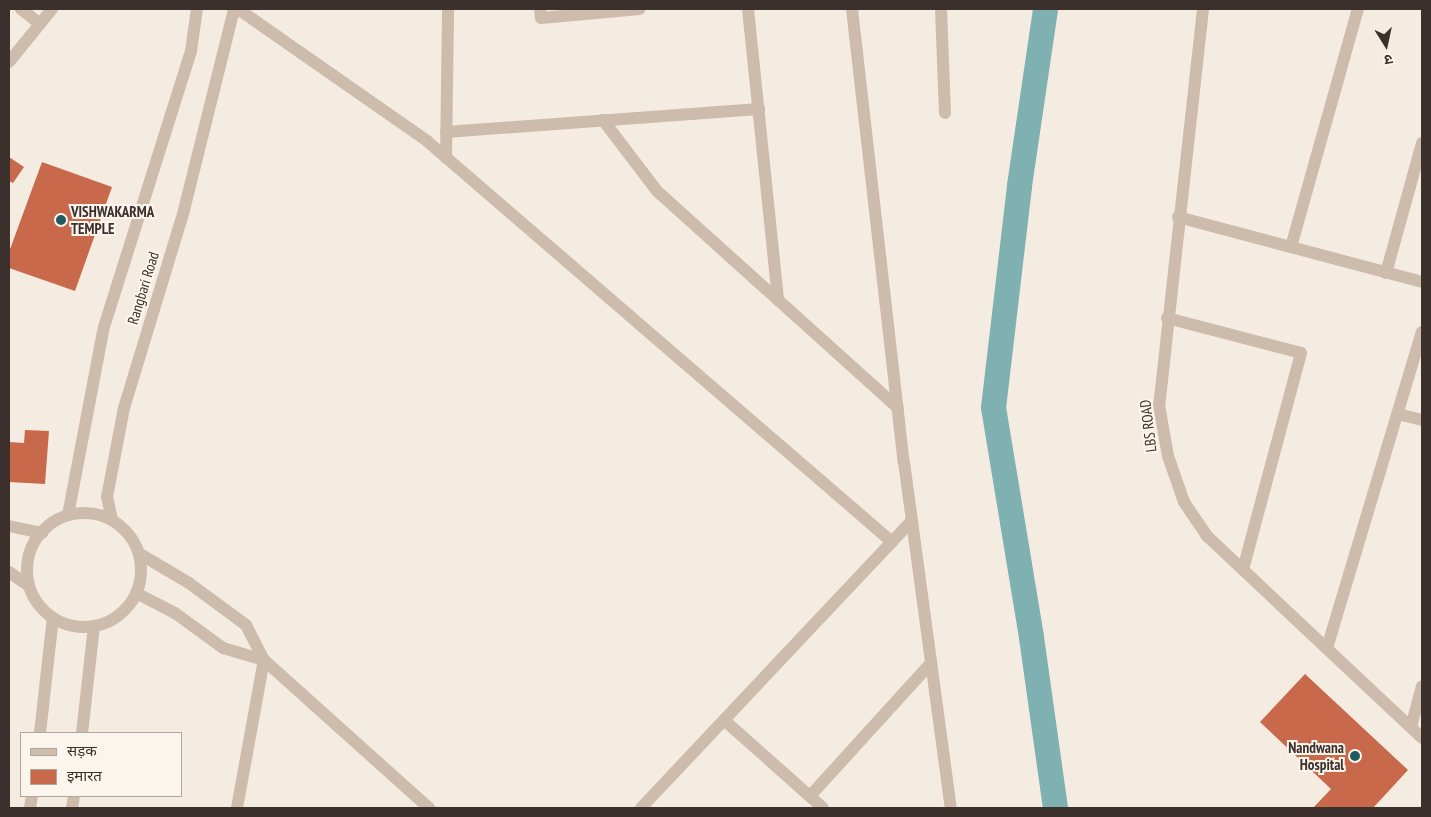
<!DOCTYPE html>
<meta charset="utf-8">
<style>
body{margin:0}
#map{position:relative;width:1431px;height:817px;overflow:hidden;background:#f4ebe1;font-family:"PT Sans Narrow","Noto Sans Devanagari",sans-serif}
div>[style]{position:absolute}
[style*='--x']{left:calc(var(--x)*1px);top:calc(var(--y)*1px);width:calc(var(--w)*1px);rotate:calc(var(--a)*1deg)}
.canal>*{height:25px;margin:-12.5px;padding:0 12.5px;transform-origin:12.5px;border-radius:12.5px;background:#7fb0b2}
.building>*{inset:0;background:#c8694b}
.minor>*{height:12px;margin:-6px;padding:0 6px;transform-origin:6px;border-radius:6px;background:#cdbbac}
.tertiary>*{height:12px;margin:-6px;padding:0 6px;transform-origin:6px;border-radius:6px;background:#cdbbac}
.tertiary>.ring{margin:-6px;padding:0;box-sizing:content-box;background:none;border:12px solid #cdbbac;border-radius:50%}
.dots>*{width:14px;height:14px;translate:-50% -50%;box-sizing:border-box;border:2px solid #fbf5ee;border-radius:50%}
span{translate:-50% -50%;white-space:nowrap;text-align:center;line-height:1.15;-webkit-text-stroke:4px #fbf5ee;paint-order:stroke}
.poi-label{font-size:15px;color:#3b302b;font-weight:700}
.left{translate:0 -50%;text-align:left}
.right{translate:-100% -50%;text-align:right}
.street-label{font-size:15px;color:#3b302b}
.frame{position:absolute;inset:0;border:10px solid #3b302b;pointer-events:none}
.legend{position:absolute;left:20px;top:732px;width:162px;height:65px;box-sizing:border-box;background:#fbf5ee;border:1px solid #aea6a0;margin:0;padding:6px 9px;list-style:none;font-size:15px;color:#3b302b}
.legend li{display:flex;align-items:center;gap:10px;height:25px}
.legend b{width:25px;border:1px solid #aea6a0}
.north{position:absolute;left:1361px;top:20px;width:50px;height:50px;-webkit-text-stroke:4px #fbf5ee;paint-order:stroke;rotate:170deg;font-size:14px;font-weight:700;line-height:20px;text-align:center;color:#3b302b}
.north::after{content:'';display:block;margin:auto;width:18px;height:22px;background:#3b302b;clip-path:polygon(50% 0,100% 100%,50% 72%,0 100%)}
</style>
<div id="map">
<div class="canal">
<div style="--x:1045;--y:9;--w:179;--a:98.4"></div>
<div style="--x:1019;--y:186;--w:223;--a:96.7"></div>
<div style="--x:993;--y:407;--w:233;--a:80.6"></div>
<div style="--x:1031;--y:637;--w:173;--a:82"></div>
</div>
<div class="building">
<div style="clip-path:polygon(9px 157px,24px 167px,13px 183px,9px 181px)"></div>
<div style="clip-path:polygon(42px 162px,112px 187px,75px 291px,9px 268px,9px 252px)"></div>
<div style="clip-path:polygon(25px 430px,49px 431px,45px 484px,9px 482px,9px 442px,24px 443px)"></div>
<div style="clip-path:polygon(1305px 674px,1408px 770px,1373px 808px,1313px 808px,1331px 789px,1260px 722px)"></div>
</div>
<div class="minor">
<div style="--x:21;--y:9;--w:24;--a:38"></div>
<div style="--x:238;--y:9;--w:231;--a:34.9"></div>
<div style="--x:427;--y:141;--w:614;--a:40.77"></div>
<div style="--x:540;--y:9;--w:9;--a:84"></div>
<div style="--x:541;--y:18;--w:99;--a:-5.2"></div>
<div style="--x:748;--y:9;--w:293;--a:84.1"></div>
<div style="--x:852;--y:9;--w:456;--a:83.5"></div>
<div style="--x:904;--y:462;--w:349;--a:82.3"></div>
<div style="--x:941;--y:9;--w:104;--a:87.8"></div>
<div style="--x:1203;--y:9;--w:398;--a:96.3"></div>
<div style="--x:1159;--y:405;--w:52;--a:80"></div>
<div style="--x:1168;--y:456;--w:49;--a:70.8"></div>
<div style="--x:1184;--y:502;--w:41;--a:55.9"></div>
<div style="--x:1207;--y:536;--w:295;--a:43.2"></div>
<div style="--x:9;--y:62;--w:68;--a:-50.9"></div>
<div style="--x:603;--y:120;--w:89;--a:52.7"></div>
<div style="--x:657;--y:191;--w:324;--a:42"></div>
<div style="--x:446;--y:132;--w:314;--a:-4.2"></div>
<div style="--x:446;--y:158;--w:149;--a:-89.2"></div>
<div style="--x:1178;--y:217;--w:253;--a:14.9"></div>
<div style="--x:1291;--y:247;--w:247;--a:-74.3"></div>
<div style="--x:1386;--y:273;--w:135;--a:-74.5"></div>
<div style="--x:1167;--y:318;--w:138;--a:14.6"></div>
<div style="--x:1301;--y:353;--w:224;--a:105"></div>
<div style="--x:1398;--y:414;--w:25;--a:14"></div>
<div style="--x:9;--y:526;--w:34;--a:12"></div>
<div style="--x:9;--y:572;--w:24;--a:35"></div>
<div style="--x:1327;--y:648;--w:330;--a:-73.3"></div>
<div style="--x:724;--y:720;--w:132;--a:41.6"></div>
<div style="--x:1411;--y:727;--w:42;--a:-75"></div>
<div style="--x:810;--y:796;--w:180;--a:-47.7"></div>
<div style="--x:237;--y:808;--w:150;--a:-79.7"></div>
<div style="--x:641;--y:808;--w:395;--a:-46.7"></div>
</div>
<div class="tertiary">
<div class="ring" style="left:27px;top:513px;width:102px;height:102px"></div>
<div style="--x:68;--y:515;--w:191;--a:-79.2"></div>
<div style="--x:104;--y:327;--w:289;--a:-72.5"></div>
<div style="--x:191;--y:51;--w:42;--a:-81.9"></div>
<div style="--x:112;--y:520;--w:24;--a:-102"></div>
<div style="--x:107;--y:497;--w:91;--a:-79.2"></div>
<div style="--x:124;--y:408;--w:207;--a:-73.1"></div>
<div style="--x:184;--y:210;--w:207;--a:-76"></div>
<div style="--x:140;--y:554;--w:57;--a:30.6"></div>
<div style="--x:189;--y:583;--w:71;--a:36.4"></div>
<div style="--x:246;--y:625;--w:39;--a:63"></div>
<div style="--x:264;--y:660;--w:222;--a:41.9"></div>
<div style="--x:136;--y:593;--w:44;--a:27.1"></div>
<div style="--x:175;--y:613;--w:59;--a:36.1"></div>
<div style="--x:223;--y:648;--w:43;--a:16.3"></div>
<div style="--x:40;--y:733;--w:116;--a:-83.6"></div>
<div style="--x:82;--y:733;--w:108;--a:-83.6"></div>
<div style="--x:30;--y:808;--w:12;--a:-81"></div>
<div style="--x:72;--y:808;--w:12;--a:-81"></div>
</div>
<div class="dots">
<div style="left:61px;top:220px;background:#1f5a5e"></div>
<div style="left:1355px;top:756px;background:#1f5a5e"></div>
</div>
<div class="poi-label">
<span class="left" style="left:71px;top:220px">VISHWAKARMA<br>TEMPLE</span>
<span class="right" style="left:1344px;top:756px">Nandwana<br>Hospital</span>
</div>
<div class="street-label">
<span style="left:143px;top:288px;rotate:-73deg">Rangbari Road</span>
<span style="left:1148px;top:426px;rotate:-97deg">LBS ROAD</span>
</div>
<div class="frame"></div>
<ul class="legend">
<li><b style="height:6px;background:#cdbbac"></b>सड़क</li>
<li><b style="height:14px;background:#c8694b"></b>इमारत</li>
</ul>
<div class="north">उ</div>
</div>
